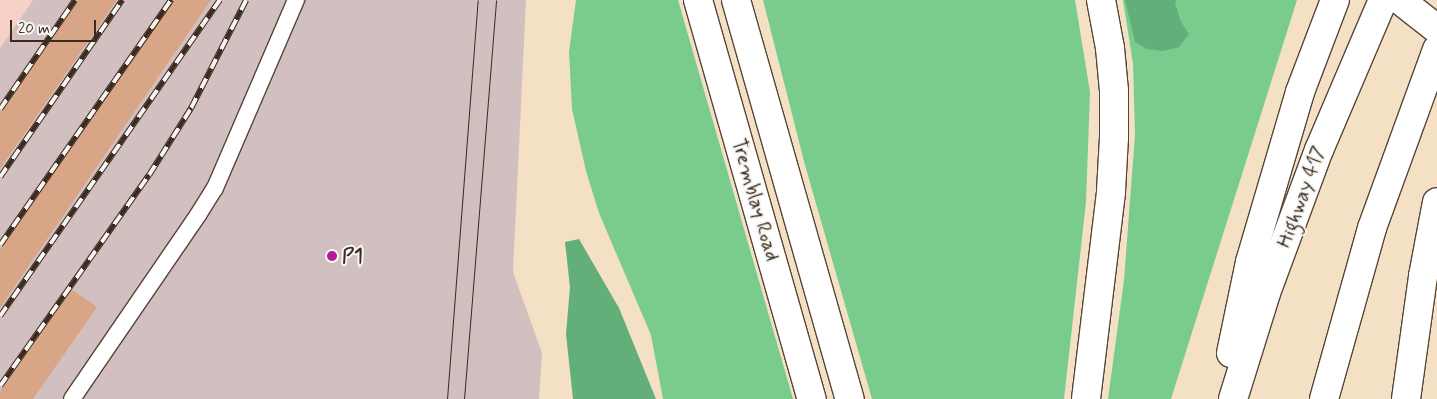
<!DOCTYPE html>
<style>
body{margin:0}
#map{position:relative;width:1437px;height:399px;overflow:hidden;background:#f4e0c5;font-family:Mynerve,sans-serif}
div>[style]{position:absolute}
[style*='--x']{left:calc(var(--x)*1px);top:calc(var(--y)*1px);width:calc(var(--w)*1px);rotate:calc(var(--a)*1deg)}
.built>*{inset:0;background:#f7d1c7}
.industrial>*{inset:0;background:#d2bfc0}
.green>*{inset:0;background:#79cb8e}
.forest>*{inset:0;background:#62af79}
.building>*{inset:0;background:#d8a686}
.roads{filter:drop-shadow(1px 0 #574537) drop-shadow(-1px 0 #574537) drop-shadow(0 1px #574537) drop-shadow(0 -1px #574537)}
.lane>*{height:16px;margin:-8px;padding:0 8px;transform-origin:8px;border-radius:8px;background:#fff}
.secondary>*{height:28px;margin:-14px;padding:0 14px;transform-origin:14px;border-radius:14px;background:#fff}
.primary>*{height:28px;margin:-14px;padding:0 14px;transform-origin:14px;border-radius:14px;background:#fff}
.highway>*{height:28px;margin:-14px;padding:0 14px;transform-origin:14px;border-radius:14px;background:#fff}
.tram>*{height:1px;margin:-0.5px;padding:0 0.5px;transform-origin:0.5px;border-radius:0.5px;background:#3b2a1e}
.rail>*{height:5.5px;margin-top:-2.75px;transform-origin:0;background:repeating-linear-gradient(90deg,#f6f6f2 0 11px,#3b2a1e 0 22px);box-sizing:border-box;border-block:1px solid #3b2a1e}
.dots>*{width:14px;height:14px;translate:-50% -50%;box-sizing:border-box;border:2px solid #f6f6f2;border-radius:50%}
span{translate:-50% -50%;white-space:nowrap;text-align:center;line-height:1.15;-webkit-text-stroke:4px #f6f6f2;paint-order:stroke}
.street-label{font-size:20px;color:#3b2a1e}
.poi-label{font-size:20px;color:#3b2a1e;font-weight:700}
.left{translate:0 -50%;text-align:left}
.scale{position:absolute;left:10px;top:20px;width:86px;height:22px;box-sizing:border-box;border:2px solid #3b2a1e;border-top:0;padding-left:6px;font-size:15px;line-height:18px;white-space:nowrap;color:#3b2a1e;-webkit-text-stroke:4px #f6f6f2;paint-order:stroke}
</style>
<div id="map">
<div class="built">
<div style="clip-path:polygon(0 0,33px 0,0 48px)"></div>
</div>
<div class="industrial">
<div style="clip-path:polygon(33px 0,526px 0,513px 272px,542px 353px,539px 399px,0 399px,0 48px)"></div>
</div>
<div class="green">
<div style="clip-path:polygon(576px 0,678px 0,793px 399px,663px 399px,651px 335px,599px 213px,586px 171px,572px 109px,569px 52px)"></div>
<div style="clip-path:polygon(763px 0,1075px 0,1090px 92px,1086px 202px,1064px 399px,872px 399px,805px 165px)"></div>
<div style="clip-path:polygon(1123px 0,1297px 0,1171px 399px,1108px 399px,1124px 280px,1135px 135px,1133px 64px)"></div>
</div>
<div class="forest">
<div style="clip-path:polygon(1125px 0,1176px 0,1175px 3px,1181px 22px,1189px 34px,1179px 47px,1163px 51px,1147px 49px,1135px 42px)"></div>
<div style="clip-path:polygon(579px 239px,619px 308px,656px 399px,573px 399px,566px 334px,570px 287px,565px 242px)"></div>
</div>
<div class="building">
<div style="clip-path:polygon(78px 0,117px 0,0 169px,0 112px)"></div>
<div style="clip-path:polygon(172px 0,211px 0,0 308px,0 249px)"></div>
<div style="clip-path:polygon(71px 289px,97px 307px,33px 399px,0 399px,0 392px)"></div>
</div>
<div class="roads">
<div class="lane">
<div style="--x:72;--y:399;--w:223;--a:-55.6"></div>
<div style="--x:198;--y:215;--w:32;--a:-58"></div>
<div style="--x:215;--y:188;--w:205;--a:-66.7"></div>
</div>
<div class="secondary">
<div style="--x:698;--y:0;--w:415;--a:74.1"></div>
<div style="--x:736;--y:0;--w:415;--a:74.1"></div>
</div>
<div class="primary">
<div style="--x:1400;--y:0;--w:47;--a:38.1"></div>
</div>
<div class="highway">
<div style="--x:1231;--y:353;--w:93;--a:-78.2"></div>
<div style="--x:1250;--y:262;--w:177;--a:-73.6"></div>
<div style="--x:1300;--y:92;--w:98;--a:-69.2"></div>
<div style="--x:1086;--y:399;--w:209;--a:-83.1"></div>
<div style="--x:1111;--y:191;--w:53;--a:-86.8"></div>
<div style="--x:1114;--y:138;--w:47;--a:-90"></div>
<div style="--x:1114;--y:91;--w:43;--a:-95.3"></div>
<div style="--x:1110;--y:48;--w:49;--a:-100.6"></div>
<div style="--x:1233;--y:399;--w:111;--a:-72.7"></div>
<div style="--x:1266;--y:293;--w:153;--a:-69.7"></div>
<div style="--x:1319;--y:150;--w:163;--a:-66.9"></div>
<div style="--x:1324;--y:399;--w:178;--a:-74.3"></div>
<div style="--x:1372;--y:228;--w:190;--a:-70"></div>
<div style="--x:1406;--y:399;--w:124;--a:-82.1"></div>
<div style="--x:1423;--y:276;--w:75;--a:-79.3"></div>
</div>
</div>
<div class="tram">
<div style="--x:447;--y:399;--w:400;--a:-85.6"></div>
<div style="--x:464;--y:399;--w:400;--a:-85.4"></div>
</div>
<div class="rail">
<div style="--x:0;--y:109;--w:132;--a:-55.5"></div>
<div style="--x:0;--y:177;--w:215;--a:-55.4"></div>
<div style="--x:0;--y:245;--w:299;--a:-55.1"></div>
<div style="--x:0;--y:316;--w:385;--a:-55.2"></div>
<div style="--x:0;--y:386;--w:258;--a:-54.8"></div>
<div style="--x:149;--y:175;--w:79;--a:-57.9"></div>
<div style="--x:191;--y:108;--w:121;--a:-63"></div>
</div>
<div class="dots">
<div style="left:332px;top:256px;background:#b5179e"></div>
</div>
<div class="street-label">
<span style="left:1302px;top:197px;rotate:-70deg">Highway 417</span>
<span style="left:755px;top:200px;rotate:74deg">Tremblay Road</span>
</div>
<div class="poi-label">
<span class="left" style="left:342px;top:256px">P1</span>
</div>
<div class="scale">20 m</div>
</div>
